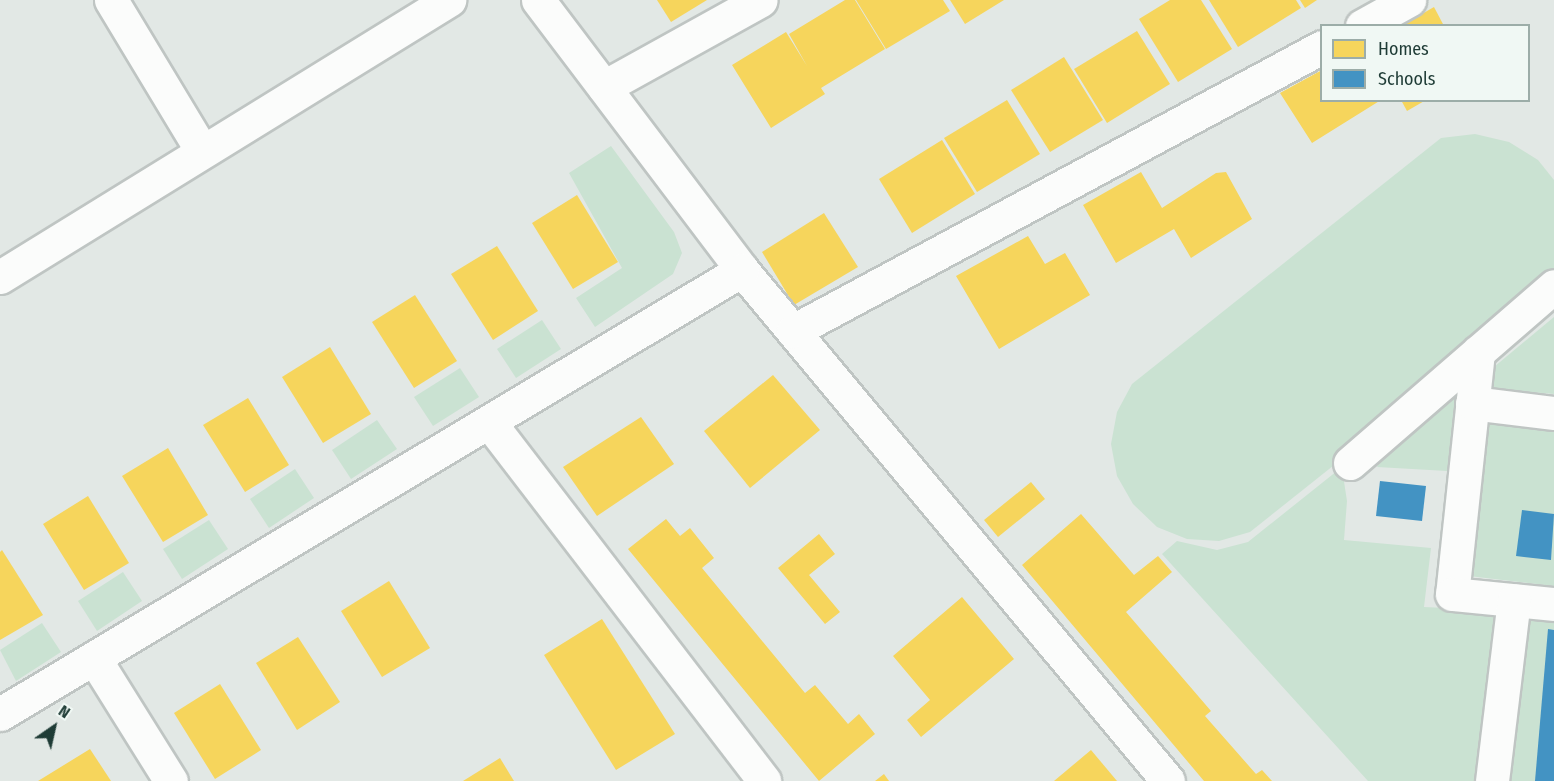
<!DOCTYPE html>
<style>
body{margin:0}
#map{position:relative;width:1554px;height:781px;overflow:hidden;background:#e2e8e5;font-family:"Fira Sans Condensed",sans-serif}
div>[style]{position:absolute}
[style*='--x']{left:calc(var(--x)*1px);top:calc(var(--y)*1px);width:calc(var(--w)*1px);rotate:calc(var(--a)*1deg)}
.green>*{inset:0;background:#cae2d2}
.homes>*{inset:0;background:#f6d55c}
.schools>*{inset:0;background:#4393c3}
.roads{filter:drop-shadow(2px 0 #bfc5c3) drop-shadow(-2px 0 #bfc5c3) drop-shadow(0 2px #bfc5c3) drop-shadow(0 -2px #bfc5c3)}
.minor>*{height:33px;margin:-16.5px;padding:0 16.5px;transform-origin:16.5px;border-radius:16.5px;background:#fbfcfb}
span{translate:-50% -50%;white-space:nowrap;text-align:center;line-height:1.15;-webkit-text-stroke:6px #f0f8f4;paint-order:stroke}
.legend{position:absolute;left:1320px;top:24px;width:210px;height:78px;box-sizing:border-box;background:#f0f8f4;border:2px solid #9cada8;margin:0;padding:8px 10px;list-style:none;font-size:18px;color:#1f3c36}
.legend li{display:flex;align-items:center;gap:12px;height:30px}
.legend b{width:30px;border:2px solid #9cada8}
.north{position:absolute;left:24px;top:697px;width:60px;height:60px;-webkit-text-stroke:4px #f0f8f4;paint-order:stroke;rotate:34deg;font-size:16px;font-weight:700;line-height:24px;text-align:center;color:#1f3c36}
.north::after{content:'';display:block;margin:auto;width:21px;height:27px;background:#1f3c36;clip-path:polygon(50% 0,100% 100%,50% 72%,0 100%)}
</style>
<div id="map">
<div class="green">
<div style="clip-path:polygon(1475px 134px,1509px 142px,1538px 160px,1554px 180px,1554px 290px,1250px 532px,1219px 541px,1187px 539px,1157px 527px,1133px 504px,1117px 476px,1111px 444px,1117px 412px,1132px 384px,1441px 138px)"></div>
<div style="clip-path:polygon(611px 146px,674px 232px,682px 253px,673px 274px,595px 327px,576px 298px,622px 268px,569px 173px)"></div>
<div style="clip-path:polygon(1554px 317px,1554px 394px,1484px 388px,1488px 372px)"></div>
<div style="clip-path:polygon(542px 320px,561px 349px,516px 378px,497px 349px)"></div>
<div style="clip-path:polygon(460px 368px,479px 397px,433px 426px,414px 397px)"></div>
<div style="clip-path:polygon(1463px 386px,1456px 455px,1447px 471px,1377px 467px,1384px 454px)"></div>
<div style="clip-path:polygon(1486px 419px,1554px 426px,1554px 586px,1469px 576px)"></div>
<div style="clip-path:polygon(377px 420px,397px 449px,351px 479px,332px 450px)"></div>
<div style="clip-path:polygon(295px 469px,314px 498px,269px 528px,250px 499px)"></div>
<div style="clip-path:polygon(1337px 471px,1343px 475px,1347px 501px,1344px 540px,1431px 548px,1424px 607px,1554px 613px,1554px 781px,1368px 781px,1162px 554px,1177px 541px,1217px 550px,1248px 542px)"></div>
<div style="clip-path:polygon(209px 520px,228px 549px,182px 579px,163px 549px)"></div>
<div style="clip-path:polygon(123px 572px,142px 601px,97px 631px,78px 601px)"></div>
<div style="clip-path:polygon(42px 623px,61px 652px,16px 681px,0 650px)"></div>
</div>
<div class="homes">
<div style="clip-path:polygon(657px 0,707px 0,671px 22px)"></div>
<div style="clip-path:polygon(845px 0,855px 0,885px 49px,821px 88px,825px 94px,771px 128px,732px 65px,786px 32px,807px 66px,789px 34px)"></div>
<div style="clip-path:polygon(856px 0,943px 0,950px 11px,886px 49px)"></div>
<div style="clip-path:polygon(950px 0,1004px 0,965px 24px)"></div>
<div style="clip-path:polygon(1170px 0,1201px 0,1232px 49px,1178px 82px,1139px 19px)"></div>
<div style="clip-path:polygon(1209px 0,1296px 0,1301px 8px,1238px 47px)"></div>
<div style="clip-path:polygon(1300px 0,1317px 0,1305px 8px)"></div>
<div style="clip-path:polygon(1434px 7px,1444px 26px,1401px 26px)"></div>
<div style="clip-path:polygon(1137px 31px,1170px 84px,1107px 123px,1074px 69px)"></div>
<div style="clip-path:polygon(1064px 57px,1103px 120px,1050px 152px,1011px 90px)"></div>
<div style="clip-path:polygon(1322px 70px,1322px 100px,1381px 100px,1312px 143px,1280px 93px)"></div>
<div style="clip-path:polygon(1007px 100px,1040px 154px,977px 192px,944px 138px)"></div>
<div style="clip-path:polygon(1401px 100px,1426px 100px,1407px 111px)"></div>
<div style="clip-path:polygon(942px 140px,975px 194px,912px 233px,879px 179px)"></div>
<div style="clip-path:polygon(1141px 172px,1162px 208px,1216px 173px,1226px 172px,1252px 219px,1191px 258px,1174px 229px,1116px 263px,1083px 205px)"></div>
<div style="clip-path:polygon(577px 195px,618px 262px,573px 289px,532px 223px)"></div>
<div style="clip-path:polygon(824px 213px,858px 267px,794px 305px,762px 252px)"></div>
<div style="clip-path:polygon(1028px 236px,1045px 264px,1065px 253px,1090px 295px,999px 349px,956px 276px)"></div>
<div style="clip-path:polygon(497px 246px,538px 311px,493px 340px,451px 274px)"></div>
<div style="clip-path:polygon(415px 295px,457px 361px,414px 388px,372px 322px)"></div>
<div style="clip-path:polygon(330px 347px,371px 414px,323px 443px,282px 377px)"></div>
<div style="clip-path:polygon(773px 375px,820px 430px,750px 488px,704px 431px)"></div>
<div style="clip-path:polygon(248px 398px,289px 465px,245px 492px,203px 425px)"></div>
<div style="clip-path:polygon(641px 417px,674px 464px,597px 516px,563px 467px)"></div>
<div style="clip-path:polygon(168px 448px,208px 515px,163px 542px,122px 476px)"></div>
<div style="clip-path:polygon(1031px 482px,1045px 499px,998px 537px,984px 520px)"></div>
<div style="clip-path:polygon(88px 496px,129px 563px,84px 590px,43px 524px)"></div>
<div style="clip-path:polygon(1081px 514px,1134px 575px,1158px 556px,1172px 572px,1126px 612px,1211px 711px,1205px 716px,1256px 774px,1262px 770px,1272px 781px,1204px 781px,1022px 565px)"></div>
<div style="clip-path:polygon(666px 519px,680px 536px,690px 528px,714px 558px,702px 568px,805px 693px,815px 685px,848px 724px,859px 714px,875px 734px,819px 781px,628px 549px)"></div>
<div style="clip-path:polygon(819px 534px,835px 554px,809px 575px,840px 612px,825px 624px,778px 568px)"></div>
<div style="clip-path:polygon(2px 550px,43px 615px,0 640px,0 552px)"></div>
<div style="clip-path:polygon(389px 581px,430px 648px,382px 677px,341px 611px)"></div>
<div style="clip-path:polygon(962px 597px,1014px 659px,921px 737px,907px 720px,930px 700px,893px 656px)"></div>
<div style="clip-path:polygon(602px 619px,675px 734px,616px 770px,544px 655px)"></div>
<div style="clip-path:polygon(298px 637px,340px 702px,297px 730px,256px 663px)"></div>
<div style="clip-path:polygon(220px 684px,261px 750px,215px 779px,174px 713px)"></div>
<div style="clip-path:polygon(90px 749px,111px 781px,38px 781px)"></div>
<div style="clip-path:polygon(1091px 750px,1117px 781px,1054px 781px)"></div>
<div style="clip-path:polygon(500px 758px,514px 781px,463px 781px)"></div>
<div style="clip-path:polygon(884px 774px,889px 781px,875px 781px)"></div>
</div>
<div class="schools">
<div style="clip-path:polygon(1380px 481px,1426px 486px,1422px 521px,1376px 516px)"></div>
<div style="clip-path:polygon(1522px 510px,1554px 514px,1551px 560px,1516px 556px)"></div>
<div style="clip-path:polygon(1548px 629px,1554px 630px,1554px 781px,1535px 781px)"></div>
</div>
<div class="roads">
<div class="minor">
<div style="--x:111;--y:0;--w:176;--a:58.9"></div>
<div style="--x:538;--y:0;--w:338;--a:52.9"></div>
<div style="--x:742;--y:270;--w:665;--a:50.18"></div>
<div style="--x:1362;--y:26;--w:54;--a:-29"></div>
<div style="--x:604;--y:87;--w:179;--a:-29"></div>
<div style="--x:0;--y:277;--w:528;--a:-31.67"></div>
<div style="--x:793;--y:331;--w:600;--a:-28.23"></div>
<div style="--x:1478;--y:352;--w:243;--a:96.1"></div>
<div style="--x:1452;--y:594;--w:102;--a:5.6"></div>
<div style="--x:1472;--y:403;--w:83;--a:7"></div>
<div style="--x:489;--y:422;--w:452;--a:52.5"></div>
<div style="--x:1350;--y:463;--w:270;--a:-40.9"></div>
<div style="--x:94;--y:658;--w:145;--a:58"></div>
<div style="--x:0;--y:714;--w:865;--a:-30.9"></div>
<div style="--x:1492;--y:781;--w:182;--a:-83.1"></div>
</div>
</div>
<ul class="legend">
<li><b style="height:16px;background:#f6d55c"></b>Homes</li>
<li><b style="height:16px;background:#4393c3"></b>Schools</li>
</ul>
<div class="north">N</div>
</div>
